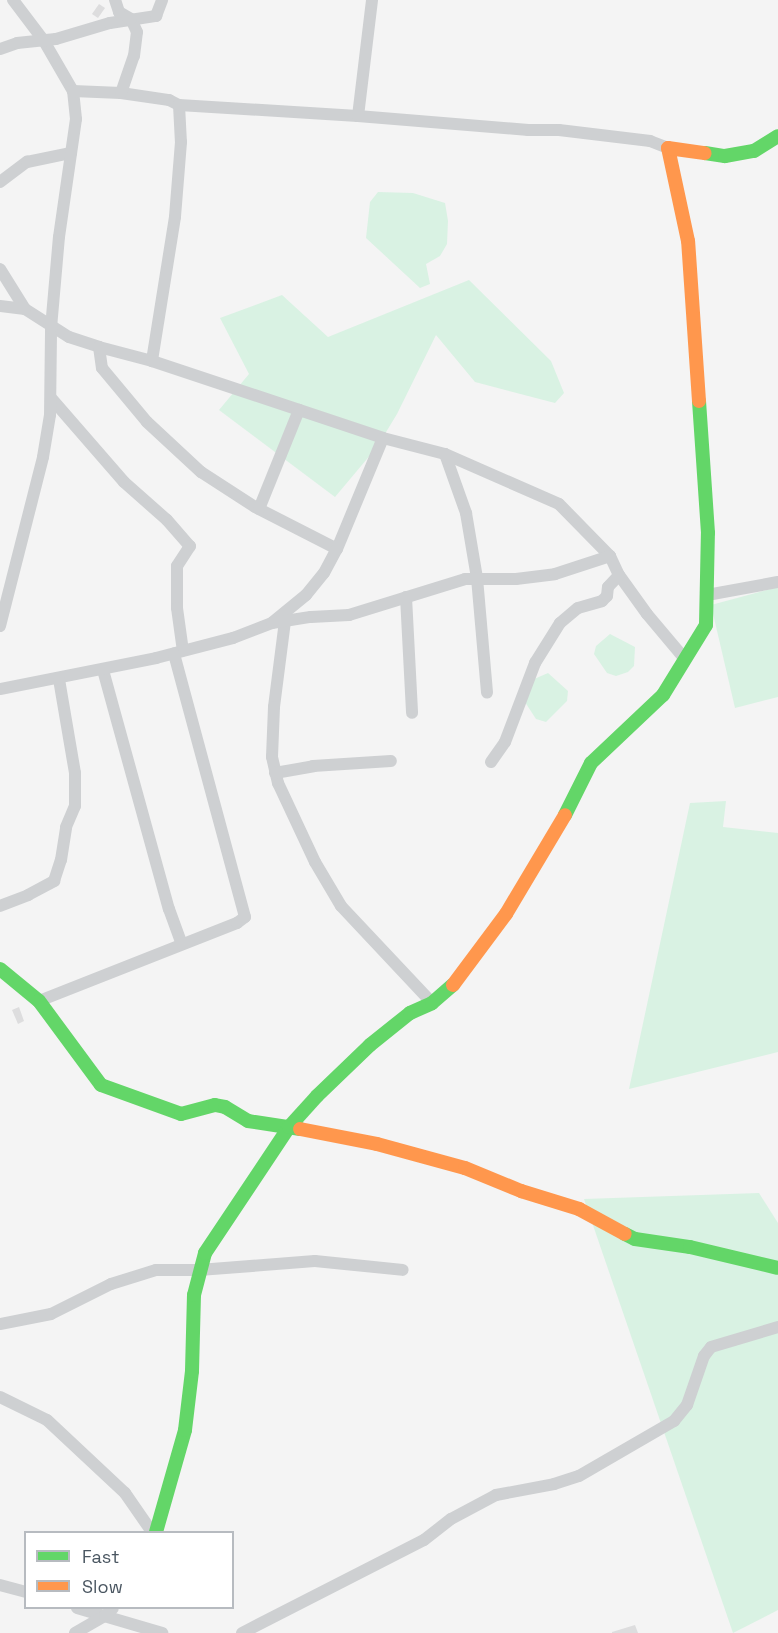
<!DOCTYPE html>
<style>
body{margin:0}
#map{position:relative;width:778px;height:1633px;overflow:hidden;background:#f4f4f4;font-family:"Space Grotesk",sans-serif}
div>[style]{position:absolute}
[style*='--x']{left:calc(var(--x)*1px);top:calc(var(--y)*1px);width:calc(var(--w)*1px);rotate:calc(var(--a)*1deg)}
.green>*{inset:0;background:#d9f2e3}
.building>*{inset:0;background:#ddddde}
.street>*{height:12px;margin:-6px;padding:0 6px;transform-origin:6px;border-radius:6px;background:#ced0d2}
.fast>*{height:14px;margin:-7px;padding:0 7px;transform-origin:7px;border-radius:7px;background:#63d668}
.slow>*{height:14px;margin:-7px;padding:0 7px;transform-origin:7px;border-radius:7px;background:#ff974d}
span{translate:-50% -50%;white-space:nowrap;text-align:center;line-height:1.15;-webkit-text-stroke:4.5px #fff;paint-order:stroke}
.legend{position:absolute;left:24px;top:1531px;width:210px;height:78px;box-sizing:border-box;background:#fff;border:2px solid #b7bbc0;margin:0;padding:8px 10px;list-style:none;font-size:18px;color:#4a5661}
.legend li{display:flex;align-items:center;gap:12px;height:30px}
.legend b{width:30px;border:2px solid #b7bbc0}
</style>
<div id="map">
<div class="green">
<div style="clip-path:polygon(378px 192px,413px 193px,445px 203px,448px 221px,447px 244px,440px 256px,426px 264px,430px 284px,420px 288px,366px 238px,370px 202px)"></div>
<div style="clip-path:polygon(469px 280px,551px 361px,564px 393px,555px 403px,475px 382px,436px 335px,397px 414px,377px 447px,335px 497px,219px 410px,249px 374px,220px 318px,282px 295px,328px 337px)"></div>
<div style="clip-path:polygon(778px 587px,778px 697px,735px 708px,711px 605px)"></div>
<div style="clip-path:polygon(610px 634px,635px 647px,634px 666px,628px 672px,616px 676px,607px 673px,594px 654px,596px 646px)"></div>
<div style="clip-path:polygon(548px 673px,568px 691px,567px 701px,546px 722px,536px 719px,523px 699px,532px 680px)"></div>
<div style="clip-path:polygon(726px 801px,723px 827px,778px 833px,778px 1052px,629px 1089px,690px 803px)"></div>
<div style="clip-path:polygon(759px 1193px,778px 1223px,778px 1610px,733px 1633px,584px 1199px)"></div>
</div>
<div class="building">
<div style="clip-path:polygon(99px 4px,105px 8px,98px 18px,92px 14px)"></div>
<div style="clip-path:polygon(19px 1007px,24px 1021px,18px 1024px,12px 1010px)"></div>
<div style="clip-path:polygon(635px 1625px,638px 1633px,612px 1633px,612px 1632px)"></div>
</div>
<div class="street">
<div style="--x:13;--y:0;--w:51;--a:52.9"></div>
<div style="--x:44;--y:41;--w:58;--a:59.9"></div>
<div style="--x:0;--y:49;--w:18;--a:-19"></div>
<div style="--x:17;--y:43;--w:39;--a:-6"></div>
<div style="--x:56;--y:39;--w:56;--a:-16.5"></div>
<div style="--x:110;--y:23;--w:47;--a:-8.7"></div>
<div style="--x:156;--y:16;--w:17;--a:-69"></div>
<div style="--x:121;--y:93;--w:49;--a:8.3"></div>
<div style="--x:169;--y:100;--w:11;--a:27"></div>
<div style="--x:179;--y:105;--w:37;--a:87"></div>
<div style="--x:181;--y:142;--w:75;--a:94.6"></div>
<div style="--x:175;--y:217;--w:146;--a:99.1"></div>
<div style="--x:179;--y:105;--w:179;--a:3.5"></div>
<div style="--x:358;--y:116;--w:171;--a:4.7"></div>
<div style="--x:528;--y:130;--w:31;--a:0"></div>
<div style="--x:559;--y:130;--w:92;--a:6.9"></div>
<div style="--x:650;--y:141;--w:19;--a:21"></div>
<div style="--x:358;--y:116;--w:117;--a:-83.1"></div>
<div style="--x:0;--y:182;--w:34;--a:-37"></div>
<div style="--x:27;--y:162;--w:45;--a:-11.6"></div>
<div style="--x:0;--y:269;--w:47;--a:58"></div>
<div style="--x:25;--y:309;--w:52;--a:32.5"></div>
<div style="--x:69;--y:337;--w:32;--a:18"></div>
<div style="--x:99;--y:347;--w:21;--a:82"></div>
<div style="--x:102;--y:368;--w:70;--a:50.2"></div>
<div style="--x:147;--y:422;--w:74;--a:42.8"></div>
<div style="--x:201;--y:472;--w:64;--a:32.9"></div>
<div style="--x:255;--y:507;--w:92;--a:27.1"></div>
<div style="--x:0;--y:306;--w:25;--a:7"></div>
<div style="--x:99;--y:347;--w:55;--a:14.8"></div>
<div style="--x:152;--y:361;--w:243;--a:18.4"></div>
<div style="--x:383;--y:438;--w:64;--a:14.5"></div>
<div style="--x:445;--y:454;--w:124;--a:23.7"></div>
<div style="--x:559;--y:504;--w:73;--a:45.6"></div>
<div style="--x:610;--y:556;--w:21;--a:65"></div>
<div style="--x:619;--y:575;--w:48;--a:54.3"></div>
<div style="--x:647;--y:614;--w:57;--a:49.9"></div>
<div style="--x:51;--y:398;--w:111;--a:49"></div>
<div style="--x:124;--y:482;--w:57;--a:41.5"></div>
<div style="--x:167;--y:520;--w:35;--a:49"></div>
<div style="--x:190;--y:546;--w:24;--a:123"></div>
<div style="--x:177;--y:566;--w:42;--a:90"></div>
<div style="--x:177;--y:608;--w:43;--a:82.1"></div>
<div style="--x:445;--y:454;--w:63;--a:70.4"></div>
<div style="--x:466;--y:513;--w:66;--a:80.4"></div>
<div style="--x:477;--y:578;--w:115;--a:85"></div>
<div style="--x:259;--y:509;--w:107;--a:-68"></div>
<div style="--x:707;--y:595;--w:72;--a:-10.4"></div>
<div style="--x:406;--y:597;--w:116;--a:87"></div>
<div style="--x:285;--y:621;--w:87;--a:97.3"></div>
<div style="--x:274;--y:707;--w:50;--a:92.3"></div>
<div style="--x:272;--y:757;--w:27;--a:77"></div>
<div style="--x:278;--y:783;--w:87;--a:64.9"></div>
<div style="--x:315;--y:862;--w:51;--a:59.4"></div>
<div style="--x:341;--y:906;--w:133;--a:46.8"></div>
<div style="--x:273;--y:622;--w:43;--a:-39.3"></div>
<div style="--x:306;--y:595;--w:28;--a:-51"></div>
<div style="--x:324;--y:573;--w:27;--a:-62"></div>
<div style="--x:337;--y:549;--w:120;--a:-67.5"></div>
<div style="--x:0;--y:626;--w:174;--a:-75.7"></div>
<div style="--x:43;--y:457;--w:43;--a:-80.5"></div>
<div style="--x:50;--y:415;--w:87;--a:-89.3"></div>
<div style="--x:51;--y:328;--w:91;--a:-85"></div>
<div style="--x:59;--y:237;--w:119;--a:-81.8"></div>
<div style="--x:76;--y:119;--w:28;--a:-96"></div>
<div style="--x:73;--y:91;--w:48;--a:2.4"></div>
<div style="--x:121;--y:93;--w:39;--a:-71"></div>
<div style="--x:134;--y:56;--w:24;--a:-83"></div>
<div style="--x:137;--y:32;--w:14;--a:-115"></div>
<div style="--x:131;--y:19;--w:14;--a:-150"></div>
<div style="--x:119;--y:12;--w:13;--a:-108"></div>
<div style="--x:103;--y:670;--w:248;--a:74.6"></div>
<div style="--x:169;--y:909;--w:37;--a:70"></div>
<div style="--x:0;--y:689;--w:159;--a:-11.2"></div>
<div style="--x:156;--y:658;--w:80;--a:-14.6"></div>
<div style="--x:233;--y:638;--w:42;--a:-21"></div>
<div style="--x:272;--y:623;--w:39;--a:-9"></div>
<div style="--x:311;--y:617;--w:38;--a:-3"></div>
<div style="--x:349;--y:615;--w:121;--a:-17.2"></div>
<div style="--x:465;--y:579;--w:51;--a:0"></div>
<div style="--x:516;--y:579;--w:39;--a:-7"></div>
<div style="--x:555;--y:574;--w:58;--a:-18.1"></div>
<div style="--x:491;--y:762;--w:24;--a:-55"></div>
<div style="--x:505;--y:742;--w:85;--a:-69.2"></div>
<div style="--x:535;--y:663;--w:47;--a:-58"></div>
<div style="--x:560;--y:623;--w:23;--a:-40"></div>
<div style="--x:578;--y:608;--w:25;--a:-16"></div>
<div style="--x:602;--y:601;--w:7;--a:-45"></div>
<div style="--x:607;--y:596;--w:9;--a:-84"></div>
<div style="--x:608;--y:587;--w:16;--a:-47"></div>
<div style="--x:275;--y:773;--w:39;--a:-10"></div>
<div style="--x:313;--y:766;--w:78;--a:-3.7"></div>
<div style="--x:0;--y:906;--w:30;--a:-21"></div>
<div style="--x:28;--y:895;--w:30;--a:-28"></div>
<div style="--x:54;--y:881;--w:22;--a:-72"></div>
<div style="--x:61;--y:860;--w:33;--a:-81"></div>
<div style="--x:66;--y:827;--w:23;--a:-67"></div>
<div style="--x:75;--y:806;--w:33;--a:-90"></div>
<div style="--x:75;--y:773;--w:95;--a:-99.7"></div>
<div style="--x:39;--y:1001;--w:213;--a:-21.5"></div>
<div style="--x:237;--y:923;--w:10;--a:-37"></div>
<div style="--x:245;--y:917;--w:273;--a:-105.1"></div>
<div style="--x:0;--y:1324;--w:52;--a:-11.1"></div>
<div style="--x:51;--y:1314;--w:67;--a:-26.6"></div>
<div style="--x:111;--y:1284;--w:47;--a:-17.3"></div>
<div style="--x:156;--y:1270;--w:43;--a:0"></div>
<div style="--x:199;--y:1270;--w:116;--a:-4.4"></div>
<div style="--x:315;--y:1261;--w:88;--a:5.8"></div>
<div style="--x:0;--y:1397;--w:52;--a:26.1"></div>
<div style="--x:47;--y:1420;--w:107;--a:43.1"></div>
<div style="--x:125;--y:1493;--w:47;--a:55.3"></div>
<div style="--x:0;--y:1585;--w:27;--a:15"></div>
<div style="--x:77;--y:1608;--w:89;--a:16.4"></div>
<div style="--x:75;--y:1633;--w:34;--a:-30"></div>
<div style="--x:105;--y:1616;--w:11;--a:-45"></div>
<div style="--x:242;--y:1633;--w:204;--a:-27.1"></div>
<div style="--x:424;--y:1540;--w:34;--a:-38"></div>
<div style="--x:451;--y:1519;--w:51;--a:-28.1"></div>
<div style="--x:496;--y:1495;--w:59;--a:-10.7"></div>
<div style="--x:554;--y:1484;--w:26;--a:-18"></div>
<div style="--x:579;--y:1476;--w:110;--a:-30.1"></div>
<div style="--x:674;--y:1421;--w:21;--a:-51"></div>
<div style="--x:687;--y:1405;--w:52;--a:-70.9"></div>
<div style="--x:704;--y:1356;--w:11;--a:-52"></div>
<div style="--x:711;--y:1347;--w:70;--a:-16.6"></div>
</div>
<div class="fast">
<div style="--x:705;--y:153;--w:20;--a:9"></div>
<div style="--x:725;--y:156;--w:29;--a:-10"></div>
<div style="--x:754;--y:151;--w:28;--a:-32"></div>
<div style="--x:565;--y:815;--w:58;--a:-63.4"></div>
<div style="--x:591;--y:763;--w:99;--a:-43.4"></div>
<div style="--x:663;--y:695;--w:82;--a:-58.4"></div>
<div style="--x:706;--y:625;--w:92;--a:-88.8"></div>
<div style="--x:708;--y:533;--w:132;--a:-93.9"></div>
<div style="--x:0;--y:969;--w:50;--a:39.4"></div>
<div style="--x:39;--y:1001;--w:104;--a:53.6"></div>
<div style="--x:101;--y:1085;--w:85;--a:19.9"></div>
<div style="--x:181;--y:1114;--w:35;--a:-15"></div>
<div style="--x:215;--y:1105;--w:10;--a:11"></div>
<div style="--x:225;--y:1107;--w:27;--a:31"></div>
<div style="--x:248;--y:1121;--w:53;--a:8.7"></div>
<div style="--x:625;--y:1234;--w:11;--a:27"></div>
<div style="--x:635;--y:1239;--w:56;--a:8.3"></div>
<div style="--x:690;--y:1247;--w:90;--a:13.4"></div>
<div style="--x:156;--y:1532;--w:106;--a:-74.1"></div>
<div style="--x:185;--y:1430;--w:59;--a:-83.2"></div>
<div style="--x:192;--y:1371;--w:76;--a:-88.5"></div>
<div style="--x:194;--y:1295;--w:43;--a:-75.3"></div>
<div style="--x:205;--y:1253;--w:151;--a:-56.3"></div>
<div style="--x:289;--y:1127;--w:42;--a:-47.9"></div>
<div style="--x:317;--y:1096;--w:74;--a:-43.9"></div>
<div style="--x:370;--y:1045;--w:51;--a:-38.7"></div>
<div style="--x:410;--y:1013;--w:24;--a:-24"></div>
<div style="--x:432;--y:1003;--w:28;--a:-41"></div>
</div>
<div class="slow">
<div style="--x:699;--y:401;--w:160;--a:-93.9"></div>
<div style="--x:688;--y:241;--w:95;--a:-102.1"></div>
<div style="--x:668;--y:148;--w:37;--a:8"></div>
<div style="--x:453;--y:985;--w:89;--a:-53.3"></div>
<div style="--x:506;--y:914;--w:115;--a:-59.2"></div>
<div style="--x:300;--y:1129;--w:78;--a:11"></div>
<div style="--x:377;--y:1144;--w:91;--a:15.3"></div>
<div style="--x:465;--y:1168;--w:61;--a:22.3"></div>
<div style="--x:521;--y:1191;--w:61;--a:17.2"></div>
<div style="--x:579;--y:1209;--w:52;--a:28.5"></div>
</div>
<ul class="legend">
<li><b style="height:8px;background:#63d668"></b>Fast</li>
<li><b style="height:8px;background:#ff974d"></b>Slow</li>
</ul>
</div>
